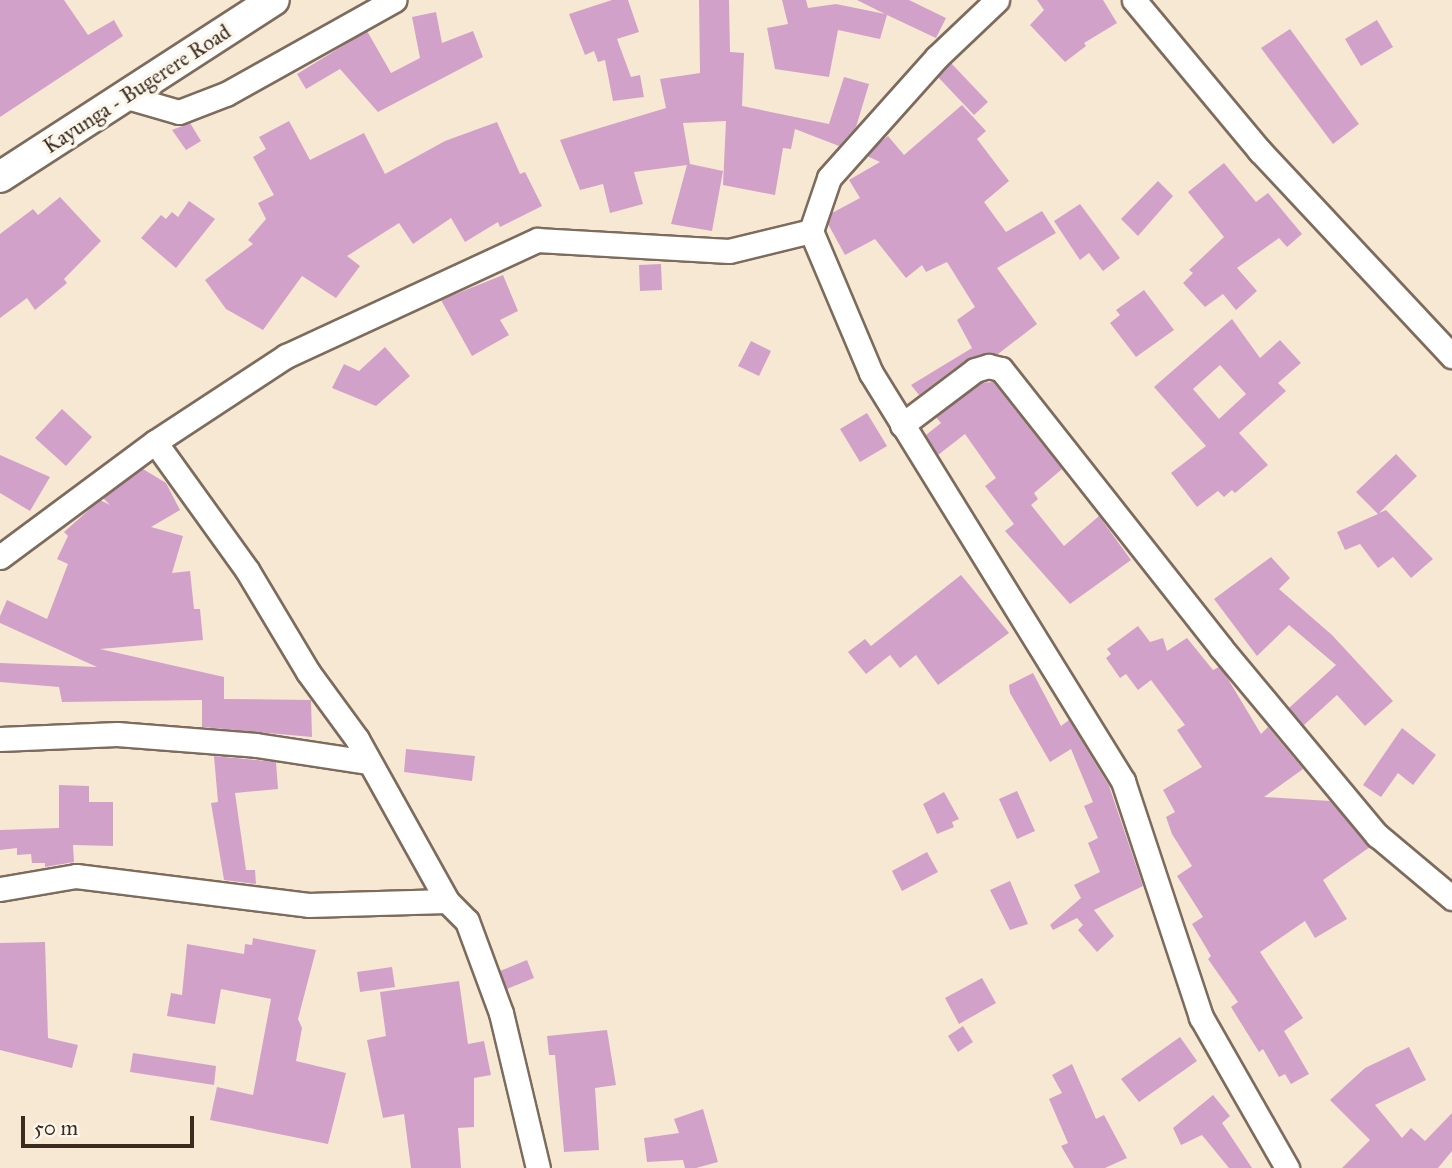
<!DOCTYPE html>
<style>
body{margin:0}
#map{position:relative;width:1452px;height:1168px;overflow:hidden;background:#f7e8d3;font-family:"IM FELL Great Primer",serif}
div>[style]{position:absolute}
[style*='--x']{left:calc(var(--x)*1px);top:calc(var(--y)*1px);width:calc(var(--w)*1px);rotate:calc(var(--a)*1deg)}
.building>*{inset:0;background:#d2a1c9}
.roads{filter:drop-shadow(2px 0 #7d6c5d) drop-shadow(-2px 0 #7d6c5d) drop-shadow(0 2px #7d6c5d) drop-shadow(0 -2px #7d6c5d)}
.minor>*{height:23px;margin:-11.5px;padding:0 11.5px;transform-origin:11.5px;border-radius:11.5px;background:#fff}
.major>*{height:30px;margin:-15px;padding:0 15px;transform-origin:15px;border-radius:15px;background:#fff}
span{translate:-50% -50%;white-space:nowrap;text-align:center;line-height:1.15;-webkit-text-stroke:7px #fbf7ec;paint-order:stroke}
.street-label{font-size:21px;color:#3b2a1e}
.scale{position:absolute;left:21px;top:1116px;width:173px;height:32px;box-sizing:border-box;border:4px solid #3b2a1e;border-top:0;padding-left:9px;font-size:21px;line-height:24px;white-space:nowrap;color:#3b2a1e;-webkit-text-stroke:5px #fbf7ec;paint-order:stroke}
</style>
<div id="map">
<div class="building">
<div style="clip-path:polygon(0 0,64px 0,88px 35px,114px 20px,123px 36px,0 117px)"></div>
<div style="clip-path:polygon(612px 0,628px 0,639px 32px,617px 39px,631px 77px,640px 75px,644px 97px,613px 101px,605px 60px,598px 62px,594px 51px,585px 55px,569px 14px)"></div>
<div style="clip-path:polygon(699px 0,729px 0,730px 52px,744px 53px,742px 106px,829px 124px,844px 77px,869px 84px,856px 127px,839px 146px,795px 129px,791px 149px,783px 148px,775px 195px,723px 185px,726px 121px,683px 123px,690px 164px,723px 171px,712px 231px,671px 224px,687px 165px,634px 172px,643px 204px,610px 213px,603px 184px,580px 190px,560px 140px,666px 108px,660px 79px,700px 73px)"></div>
<div style="clip-path:polygon(782px 0,806px 0,808px 8px,836px 4px,885px 14px,857px 0,909px 0,946px 18px,936px 38px,887px 15px,880px 39px,838px 30px,829px 77px,775px 69px,767px 28px,788px 24px)"></div>
<div style="clip-path:polygon(1037px 0,1103px 0,1117px 23px,1084px 43px,1086px 46px,1065px 62px,1030px 25px,1044px 10px)"></div>
<div style="clip-path:polygon(436px 12px,442px 43px,473px 31px,483px 57px,378px 112px,340px 69px,306px 89px,297px 74px,367px 31px,391px 73px,420px 58px,412px 17px)"></div>
<div style="clip-path:polygon(1377px 20px,1393px 47px,1361px 66px,1345px 39px)"></div>
<div style="clip-path:polygon(1290px 29px,1359px 124px,1333px 144px,1261px 48px)"></div>
<div style="clip-path:polygon(951px 63px,988px 102px,974px 115px,938px 77px)"></div>
<div style="clip-path:polygon(962px 105px,986px 131px,977px 139px,1009px 181px,984px 202px,1006px 232px,1042px 211px,1056px 233px,997px 268px,1037px 324px,998px 354px,967px 359px,919px 395px,911px 385px,972px 348px,957px 320px,975px 307px,947px 262px,926px 272px,922px 265px,906px 278px,875px 239px,845px 255px,828px 224px,832px 213px,860px 198px,849px 180px,880px 162px,867px 156px,877px 145px,888px 136px,904px 155px)"></div>
<div style="clip-path:polygon(289px 121px,310px 160px,364px 133px,385px 174px,445px 141px,497px 122px,520px 174px,525px 172px,542px 206px,500px 227px,498px 222px,465px 242px,451px 218px,413px 244px,399px 223px,347px 256px,360px 266px,336px 298px,302px 276px,263px 330px,226px 309px,205px 280px,253px 244px,248px 240px,266px 219px,258px 203px,274px 195px,253px 157px,266px 149px,259px 137px)"></div>
<div style="clip-path:polygon(190px 123px,201px 141px,186px 150px,172px 130px)"></div>
<div style="clip-path:polygon(1224px 163px,1256px 202px,1268px 193px,1302px 234px,1287px 247px,1279px 238px,1237px 268px,1257px 291px,1236px 310px,1223px 294px,1205px 307px,1183px 283px,1193px 273px,1189px 270px,1224px 237px,1188px 192px)"></div>
<div style="clip-path:polygon(1158px 181px,1173px 196px,1138px 236px,1121px 219px)"></div>
<div style="clip-path:polygon(60px 197px,101px 241px,64px 279px,67px 283px,35px 310px,27px 298px,0 318px,0 234px,33px 209px,38px 215px)"></div>
<div style="clip-path:polygon(189px 201px,215px 219px,176px 268px,141px 238px,161px 215px,166px 219px,172px 212px,178px 217px)"></div>
<div style="clip-path:polygon(1080px 204px,1120px 258px,1103px 271px,1089px 253px,1080px 260px,1054px 221px)"></div>
<div style="clip-path:polygon(661px 264px,662px 290px,640px 291px,639px 265px)"></div>
<div style="clip-path:polygon(503px 275px,518px 311px,500px 320px,509px 335px,472px 356px,441px 300px)"></div>
<div style="clip-path:polygon(1144px 290px,1174px 330px,1136px 357px,1110px 323px,1120px 315px,1116px 310px)"></div>
<div style="clip-path:polygon(evenodd,1232px 319px,1260px 358px,1280px 340px,1301px 363px,1278px 383px,1286px 391px,1239px 433px,1268px 465px,1235px 493px,1232px 490px,1224px 497px,1218px 491px,1197px 507px,1171px 473px,1206px 446px,1154px 387px,1232px 319px,1220px 365px,1246px 394px,1219px 419px,1193px 389px,1220px 365px)"></div>
<div style="clip-path:polygon(751px 341px,771px 351px,759px 376px,738px 366px)"></div>
<div style="clip-path:polygon(385px 347px,410px 376px,376px 406px,332px 388px,344px 364px,359px 371px)"></div>
<div style="clip-path:polygon(993px 382px,1062px 469px,1034px 493px,1038px 499px,1031px 505px,1064px 546px,1099px 516px,1131px 560px,1070px 604px,1005px 531px,1014px 524px,985px 486px,996px 478px,965px 434px,938px 455px,926px 435px,941px 423px,936px 417px,981px 383px)"></div>
<div style="clip-path:polygon(62px 409px,92px 437px,66px 466px,35px 438px)"></div>
<div style="clip-path:polygon(867px 413px,887px 446px,860px 462px,840px 429px)"></div>
<div style="clip-path:polygon(1396px 454px,1417px 476px,1379px 513px,1386px 510px,1433px 559px,1411px 578px,1393px 557px,1378px 568px,1360px 544px,1345px 550px,1337px 532px,1378px 514px,1356px 492px)"></div>
<div style="clip-path:polygon(0 455px,50px 477px,30px 511px,0 493px)"></div>
<div style="clip-path:polygon(143px 469px,166px 483px,180px 510px,151px 527px,183px 536px,172px 573px,190px 571px,194px 609px,200px 609px,203px 640px,100px 649px,224px 677px,224px 699px,311px 700px,312px 737px,202px 727px,202px 700px,62px 702px,59px 687px,0 682px,0 663px,97px 667px,0 623px,0 616px,7px 600px,47px 619px,68px 564px,57px 559px,68px 536px,64px 532px,100px 500px,110px 505px,103px 498px)"></div>
<div style="clip-path:polygon(1271px 557px,1290px 578px,1279px 589px,1332px 635px,1393px 701px,1365px 726px,1337px 695px,1304px 725px,1289px 708px,1336px 665px,1289px 625px,1257px 656px,1214px 599px)"></div>
<div style="clip-path:polygon(961px 575px,1009px 633px,938px 685px,916px 655px,900px 668px,890px 655px,866px 674px,848px 652px,865px 639px,871px 646px)"></div>
<div style="clip-path:polygon(1138px 626px,1150px 642px,1163px 638px,1167px 651px,1187px 638px,1213px 670px,1219px 667px,1225px 674px,1261px 734px,1268px 727px,1303px 769px,1264px 797px,1330px 801px,1370px 847px,1323px 880px,1347px 919px,1315px 938px,1305px 921px,1260px 952px,1303px 1018px,1284px 1031px,1309px 1074px,1291px 1084px,1285px 1074px,1279px 1077px,1263px 1049px,1259px 1052px,1231px 1007px,1238px 1002px,1208px 959px,1211px 956px,1192px 924px,1203px 917px,1177px 876px,1192px 866px,1172px 834px,1166px 817px,1175px 812px,1163px 790px,1202px 767px,1177px 730px,1185px 725px,1151px 680px,1138px 690px,1126px 674px,1120px 678px,1106px 658px,1111px 654px,1107px 649px)"></div>
<div style="clip-path:polygon(1033px 673px,1061px 726px,1069px 720px,1109px 786px,1143px 886px,1094px 910px,1114px 936px,1097px 952px,1078px 930px,1083px 925px,1077px 918px,1053px 930px,1050px 925px,1081px 898px,1074px 885px,1100px 872px,1088px 843px,1098px 838px,1084px 806px,1093px 802px,1071px 749px,1050px 762px,1010px 693px,1009px 685px)"></div>
<div style="clip-path:polygon(1402px 728px,1436px 755px,1413px 785px,1398px 773px,1381px 797px,1363px 785px)"></div>
<div style="clip-path:polygon(406px 749px,475px 756px,472px 781px,404px 772px)"></div>
<div style="clip-path:polygon(214px 756px,276px 762px,278px 789px,235px 793px,246px 870px,255px 870px,256px 884px,224px 880px,211px 803px,218px 802px)"></div>
<div style="clip-path:polygon(59px 785px,89px 786px,89px 802px,113px 802px,113px 846px,73px 845px,74px 862px,45px 867px,45px 863px,32px 863px,31px 854px,17px 855px,17px 848px,0 850px,0 830px,59px 828px)"></div>
<div style="clip-path:polygon(1017px 791px,1035px 831px,1017px 839px,999px 799px)"></div>
<div style="clip-path:polygon(944px 792px,959px 819px,952px 822px,954px 827px,937px 834px,923px 804px)"></div>
<div style="clip-path:polygon(927px 852px,938px 872px,902px 891px,892px 871px)"></div>
<div style="clip-path:polygon(1010px 881px,1028px 924px,1010px 930px,990px 890px)"></div>
<div style="clip-path:polygon(253px 938px,316px 950px,298px 1019px,302px 1028px,296px 1061px,346px 1073px,328px 1144px,210px 1120px,217px 1087px,253px 1095px,271px 999px,221px 989px,215px 1024px,167px 1016px,171px 993px,182px 995px,187px 944px,244px 954px,245px 944px,252px 945px)"></div>
<div style="clip-path:polygon(45px 942px,48px 1038px,78px 1045px,72px 1068px,0 1050px,0 943px)"></div>
<div style="clip-path:polygon(527px 960px,534px 978px,507px 989px,500px 971px)"></div>
<div style="clip-path:polygon(392px 967px,395px 987px,360px 992px,357px 972px)"></div>
<div style="clip-path:polygon(982px 978px,996px 1003px,959px 1024px,945px 998px)"></div>
<div style="clip-path:polygon(459px 981px,468px 1044px,484px 1041px,491px 1075px,474px 1078px,474px 1127px,458px 1128px,461px 1168px,411px 1168px,404px 1114px,383px 1118px,367px 1040px,386px 1036px,380px 992px)"></div>
<div style="clip-path:polygon(963px 1026px,973px 1042px,958px 1052px,948px 1036px)"></div>
<div style="clip-path:polygon(607px 1030px,616px 1085px,595px 1088px,599px 1150px,564px 1152px,555px 1055px,549px 1055px,547px 1036px)"></div>
<div style="clip-path:polygon(1180px 1037px,1197px 1061px,1139px 1102px,1121px 1079px)"></div>
<div style="clip-path:polygon(1409px 1047px,1426px 1080px,1375px 1105px,1402px 1138px,1411px 1128px,1425px 1141px,1452px 1113px,1452px 1151px,1438px 1168px,1342px 1168px,1370px 1140px,1330px 1100px,1365px 1068px)"></div>
<div style="clip-path:polygon(133px 1053px,216px 1066px,214px 1085px,130px 1072px)"></div>
<div style="clip-path:polygon(1072px 1064px,1096px 1119px,1104px 1115px,1127px 1158px,1105px 1168px,1074px 1168px,1061px 1146px,1068px 1143px,1049px 1099px,1062px 1093px,1052px 1075px)"></div>
<div style="clip-path:polygon(1213px 1095px,1230px 1116px,1222px 1123px,1252px 1168px,1229px 1168px,1202px 1135px,1181px 1145px,1173px 1128px)"></div>
<div style="clip-path:polygon(703px 1109px,718px 1162px,696px 1168px,685px 1168px,683px 1160px,647px 1162px,644px 1138px,679px 1133px,674px 1119px)"></div>
</div>
<div class="roads">
<div class="minor">
<div style="--x:997;--y:0;--w:83;--a:136.5"></div>
<div style="--x:937;--y:57;--w:162;--a:131.8"></div>
<div style="--x:829;--y:178;--w:56;--a:108.8"></div>
<div style="--x:811;--y:231;--w:154;--a:67.1"></div>
<div style="--x:871;--y:373;--w:480;--a:58.3"></div>
<div style="--x:1123;--y:781;--w:249;--a:71.7"></div>
<div style="--x:1201;--y:1017;--w:174;--a:60.3"></div>
<div style="--x:1134;--y:0;--w:197;--a:50.2"></div>
<div style="--x:1260;--y:151;--w:281;--a:46.9"></div>
<div style="--x:127;--y:97;--w:54;--a:16.1"></div>
<div style="--x:179;--y:112;--w:50;--a:-21"></div>
<div style="--x:226;--y:94;--w:193;--a:-29.2"></div>
<div style="--x:902;--y:425;--w:91;--a:-37"></div>
<div style="--x:975;--y:370;--w:14;--a:-17"></div>
<div style="--x:988;--y:366;--w:13;--a:13"></div>
<div style="--x:1001;--y:369;--w:355;--a:51.7"></div>
<div style="--x:1221;--y:648;--w:244;--a:50.2"></div>
<div style="--x:1377;--y:835;--w:98;--a:40"></div>
<div style="--x:155;--y:442;--w:158;--a:54.3"></div>
<div style="--x:247;--y:570;--w:119;--a:59.1"></div>
<div style="--x:308;--y:672;--w:83;--a:53.8"></div>
<div style="--x:357;--y:739;--w:185;--a:60.9"></div>
<div style="--x:447;--y:901;--w:28;--a:45"></div>
<div style="--x:467;--y:921;--w:98;--a:69.7"></div>
<div style="--x:501;--y:1013;--w:159;--a:76.6"></div>
<div style="--x:0;--y:557;--w:193;--a:-36.6"></div>
<div style="--x:155;--y:442;--w:157;--a:-33.3"></div>
<div style="--x:286;--y:356;--w:277;--a:-24.8"></div>
<div style="--x:537;--y:240;--w:192;--a:3.3"></div>
<div style="--x:729;--y:251;--w:84;--a:-13.7"></div>
<div style="--x:0;--y:739;--w:117;--a:-2.4"></div>
<div style="--x:117;--y:734;--w:139;--a:4.5"></div>
<div style="--x:256;--y:745;--w:114;--a:8.6"></div>
<div style="--x:0;--y:889;--w:77;--a:-9.7"></div>
<div style="--x:76;--y:876;--w:234;--a:7.1"></div>
<div style="--x:308;--y:905;--w:139;--a:-1.6"></div>
</div>
<div class="major">
<div style="--x:0;--y:177;--w:326;--a:-32.9"></div>
</div>
</div>
<div class="street-label">
<span style="left:137px;top:89px;rotate:-33deg">Kayunga - Bugerere Road</span>
</div>
<div class="scale">50 m</div>
</div>
